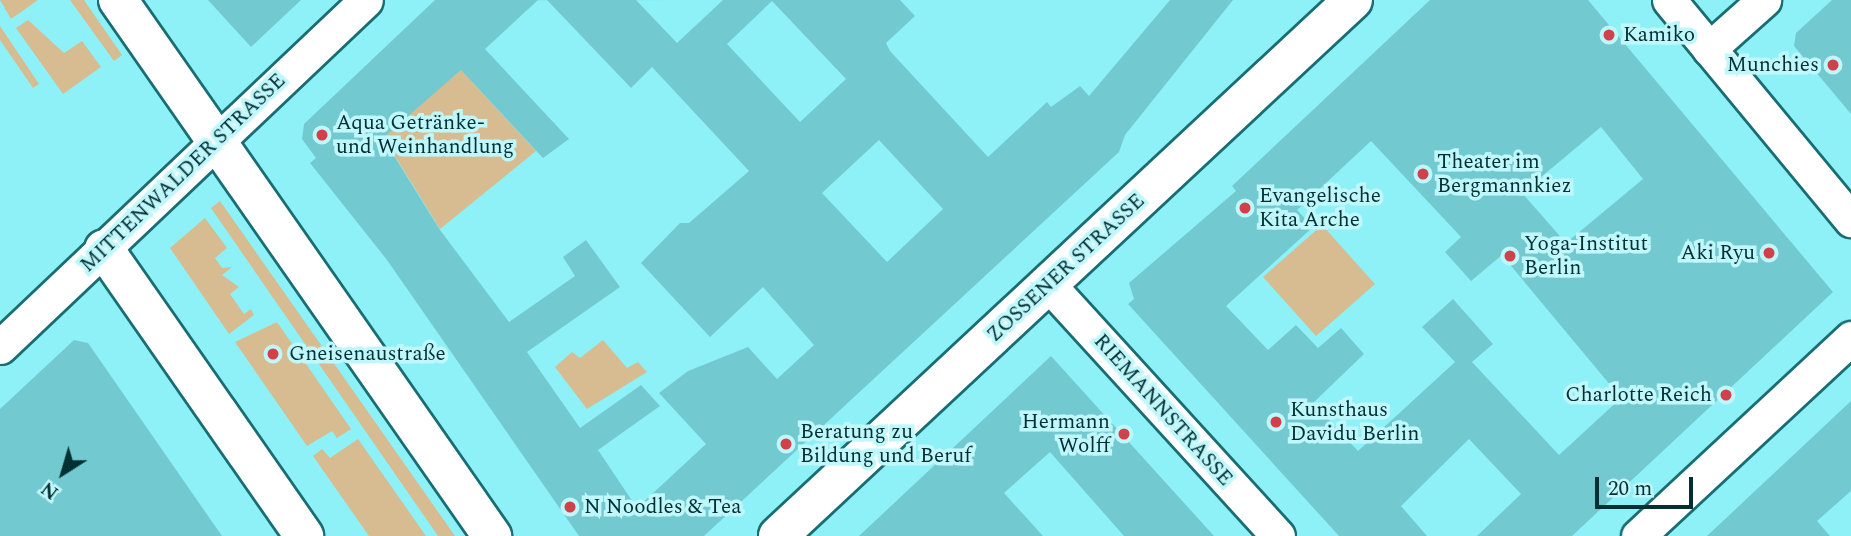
<!DOCTYPE html>
<meta charset="utf-8">
<style>
body{margin:0}
#map{position:relative;width:1851px;height:536px;overflow:hidden;background:#8ef1f8;font-family:Spectral,serif}
div>[style]{position:absolute}
[style*='--x']{left:calc(var(--x)*1px);top:calc(var(--y)*1px);width:calc(var(--w)*1px);rotate:calc(var(--a)*1deg)}
.green>*{inset:0;background:#d6bc90}
.building>*{inset:0;background:#72cad0}
.roads{filter:drop-shadow(2px 0 #1a6d72) drop-shadow(-2px 0 #1a6d72) drop-shadow(0 2px #1a6d72) drop-shadow(0 -2px #1a6d72)}
.minor>*{height:33px;margin:-16.5px;padding:0 16.5px;transform-origin:16.5px;border-radius:16.5px;background:#fff}
.tertiary>*{height:38px;margin:-19px;padding:0 19px;transform-origin:19px;border-radius:19px;background:#fff}
.secondary>*{height:38px;margin:-19px;padding:0 19px;transform-origin:19px;border-radius:19px;background:#fff}
.dots>*{width:19px;height:19px;translate:-50% -50%;box-sizing:border-box;border:4px solid #c0f7fb;border-radius:50%}
span{translate:-50% -50%;white-space:nowrap;text-align:center;line-height:1.15;-webkit-text-stroke:7px #c0f7fb;paint-order:stroke}
.poi-label{font-size:21px;color:#013033}
.left{translate:0 -50%;text-align:left}
.right{translate:-100% -50%;text-align:right}
.street-label{font-size:21px;color:#013033}
.north{position:absolute;left:28px;top:438px;width:70px;height:70px;-webkit-text-stroke:5px #c0f7fb;paint-order:stroke;rotate:217deg;font-size:19px;font-weight:700;line-height:28px;text-align:center;color:#013033}
.north::after{content:'';display:block;margin:auto;width:24px;height:32px;background:#013033;clip-path:polygon(50% 0,100% 100%,50% 72%,0 100%)}
.scale{position:absolute;left:1595px;top:477px;width:98px;height:32px;box-sizing:border-box;border:4px solid #013033;border-top:0;padding-left:9px;font-size:21px;line-height:24px;white-space:nowrap;color:#013033;-webkit-text-stroke:5px #c0f7fb;paint-order:stroke}
</style>
<div id="map">
<div class="green">
<div style="clip-path:polygon(0 0,38px 0,11px 19px)"></div>
<div style="clip-path:polygon(70px 0,84px 0,122px 55px,114px 61px)"></div>
<div style="clip-path:polygon(28px 20px,64px 53px,82px 41px,101px 67px,63px 94px,16px 28px)"></div>
<div style="clip-path:polygon(0 26px,39px 84px,33px 88px,0 40px)"></div>
<div style="clip-path:polygon(461px 70px,536px 151px,440px 229px,386px 142px,387px 132px)"></div>
<div style="clip-path:polygon(220px 201px,455px 536px,438px 536px,211px 208px)"></div>
<div style="clip-path:polygon(205px 218px,227px 248px,215px 258px,222px 268px,232px 267px,222px 275px,239px 287px,230px 294px,244px 314px,251px 309px,254px 315px,229px 334px,170px 248px)"></div>
<div style="clip-path:polygon(1322px 225px,1375px 284px,1316px 336px,1263px 277px)"></div>
<div style="clip-path:polygon(277px 322px,351px 429px,337px 438px,332px 431px,307px 446px,235px 342px)"></div>
<div style="clip-path:polygon(603px 340px,627px 368px,638px 362px,647px 372px,587px 409px,555px 367px,572px 352px,580px 358px)"></div>
<div style="clip-path:polygon(358px 439px,426px 536px,369px 536px,313px 456px,322px 449px,330px 458px)"></div>
</div>
<div class="building">
<div style="clip-path:polygon(208px 0,301px 0,251px 47px)"></div>
<div style="clip-path:polygon(evenodd,435px 0,538px 0,485px 49px,569px 139px,543px 158px,461px 70px,383px 138px,440px 230px,509px 322px,575px 276px,563px 257px,586px 240px,620px 287px,527px 352px,580px 428px,641px 385px,660px 406px,598px 450px,637px 508px,706px 444px,659px 393px,688px 371px,748px 347px,777px 379px,814px 345px,763px 287px,710px 337px,641px 263px,680px 223px,689px 223px,749px 171px,652px 67px,631px 88px,547px 0,636px 0,677px 43px,723px 0,900px 0,915px 16px,886px 43px,890px 51px,988px 157px,1047px 102px,1051px 107px,1080px 86px,1089px 96px,1170px 0,1233px 0,1125px 135px,1119px 152px,704px 536px,579px 536px,387px 260px,310px 163px,316px 158px,302px 139px,304px 124px,435px 0,772px 1px,846px 79px,800px 122px,727px 44px,772px 1px,435px 0,879px 140px,943px 209px,887px 262px,822px 193px,879px 140px)"></div>
<div style="clip-path:polygon(evenodd,1430px 0,1588px 0,1833px 292px,1572px 536px,1477px 536px,1521px 494px,1469px 439px,1401px 506px,1427px 536px,1339px 536px,1128px 304px,1134px 299px,1129px 283px,1236px 191px,1232px 186px,1430px 0,1601px 127px,1643px 179px,1566px 243px,1522px 193px,1601px 127px,1430px 0,1371px 141px,1461px 237px,1445px 252px,1471px 281px,1502px 255px,1621px 398px,1559px 455px,1472px 362px,1493px 344px,1453px 299px,1422px 327px,1455px 362px,1358px 451px,1313px 403px,1364px 354px,1341px 328px,1318px 348px,1296px 325px,1268px 350px,1226px 306px,1313px 227px,1297px 210px,1371px 141px)"></div>
<div style="clip-path:polygon(1832px 0,1851px 0,1851px 114px,1794px 46px,1796px 33px)"></div>
<div style="clip-path:polygon(74px 340px,88px 343px,222px 536px,0 536px,0 409px)"></div>
<div style="clip-path:polygon(1051px 356px,1214px 536px,1124px 536px,1050px 452px,1004px 493px,1043px 536px,859px 536px)"></div>
<div style="clip-path:polygon(1851px 401px,1851px 491px,1817px 521px,1830px 536px,1707px 536px)"></div>
</div>
<div class="roads">
<div class="minor">
<div style="--x:1669;--y:0;--w:286;--a:50.4"></div>
<div style="--x:1709;--y:49;--w:74;--a:-41.7"></div>
<div style="--x:1048;--y:284;--w:341;--a:47.6"></div>
<div style="--x:0;--y:347;--w:504;--a:-43.47"></div>
<div style="--x:1638;--y:536;--w:291;--a:-42.9"></div>
</div>
<div class="tertiary">
<div style="--x:778;--y:536;--w:786;--a:-42.99"></div>
</div>
<div class="secondary">
<div style="--x:118;--y:0;--w:654;--a:55.09"></div>
<div style="--x:104;--y:249;--w:350;--a:55.1"></div>
</div>
</div>
<div class="dots">
<div style="left:1609px;top:35px;background:#d1414a"></div>
<div style="left:1833px;top:65px;background:#d1414a"></div>
<div style="left:322px;top:135px;background:#d1414a"></div>
<div style="left:1423px;top:174px;background:#d1414a"></div>
<div style="left:1245px;top:208px;background:#d1414a"></div>
<div style="left:1769px;top:253px;background:#d1414a"></div>
<div style="left:1510px;top:256px;background:#d1414a"></div>
<div style="left:273px;top:354px;background:#d1414a"></div>
<div style="left:1726px;top:395px;background:#d1414a"></div>
<div style="left:1276px;top:422px;background:#d1414a"></div>
<div style="left:1124px;top:434px;background:#d1414a"></div>
<div style="left:786px;top:444px;background:#d1414a"></div>
<div style="left:570px;top:507px;background:#d1414a"></div>
</div>
<div class="poi-label">
<span class="left" style="left:1623px;top:35px">Kamiko</span>
<span class="right" style="left:1819px;top:65px">Munchies</span>
<span class="left" style="left:336px;top:135px">Aqua Getränke-<br>und Weinhandlung</span>
<span class="left" style="left:1437px;top:174px">Theater im<br>Bergmannkiez</span>
<span class="left" style="left:1259px;top:208px">Evangelische<br>Kita Arche</span>
<span class="left" style="left:1524px;top:256px">Yoga-Institut<br>Berlin</span>
<span class="right" style="left:1755px;top:253px">Aki Ryu</span>
<span class="left" style="left:289px;top:354px">Gneisenaustraße</span>
<span class="right" style="left:1712px;top:395px">Charlotte Reich</span>
<span class="left" style="left:1290px;top:422px">Kunsthaus<br>Davidu Berlin</span>
<span class="right" style="left:1110px;top:434px">Hermann<br>Wolff</span>
<span class="left" style="left:800px;top:444px">Beratung zu<br>Bildung und Beruf</span>
<span class="left" style="left:584px;top:507px">N Noodles &amp; Tea</span>
</div>
<div class="street-label">
<span style="left:183px;top:173px;rotate:-44deg">MITTENWALDER STRASSE</span>
<span style="left:1066px;top:268px;rotate:-43deg">ZOSSENER STRASSE</span>
<span style="left:1163px;top:410px;rotate:48deg">RIEMANNSTRASSE</span>
</div>
<div class="north">N</div>
<div class="scale">20 m</div>
</div>
